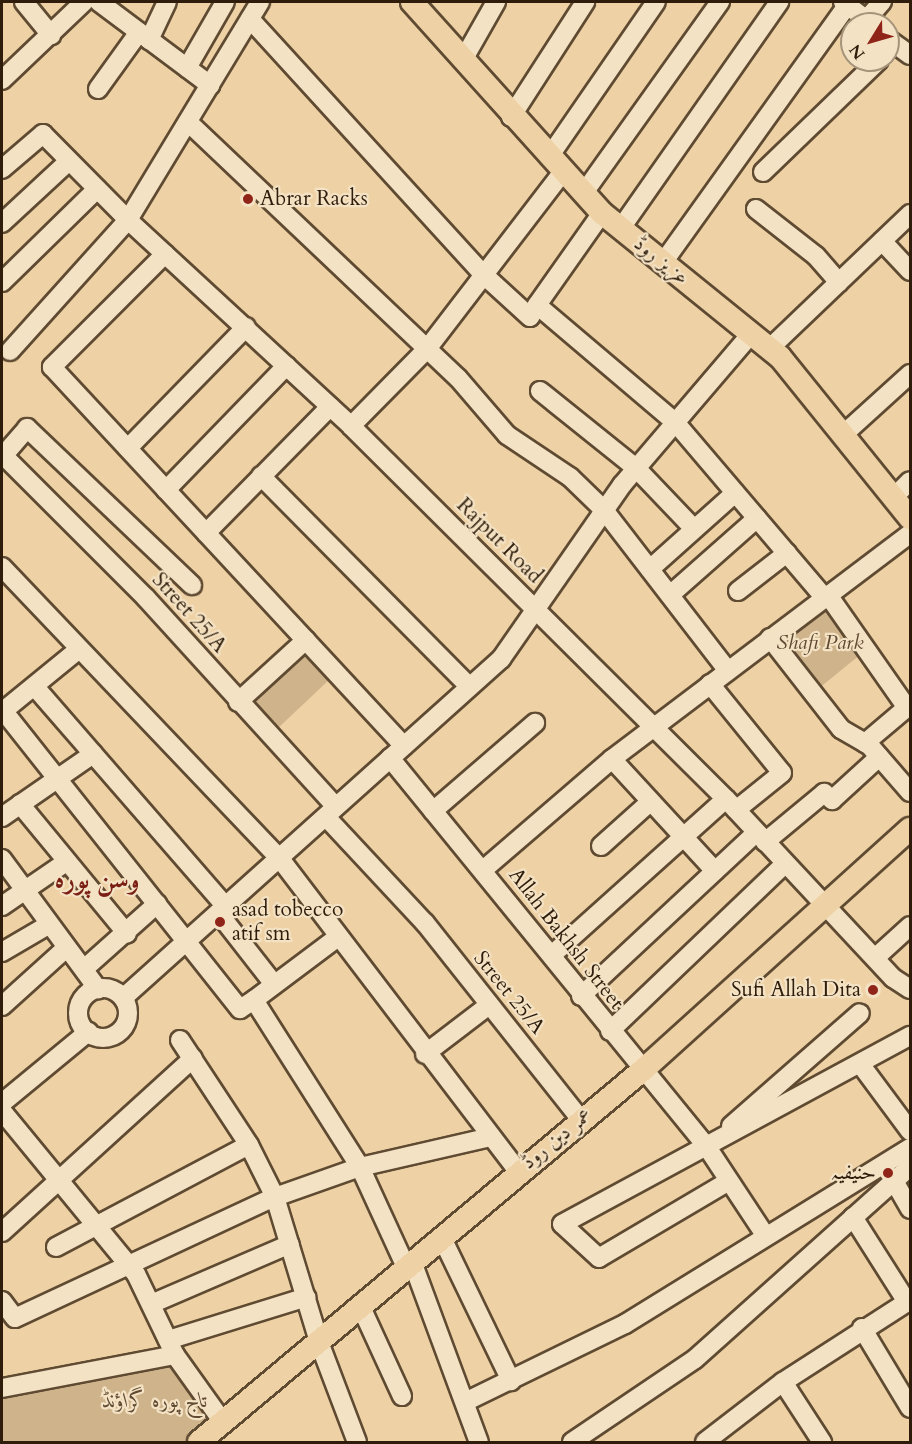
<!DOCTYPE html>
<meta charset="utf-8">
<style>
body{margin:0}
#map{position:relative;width:912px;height:1444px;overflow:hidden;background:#eed2a5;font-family:Cardo,Amiri,serif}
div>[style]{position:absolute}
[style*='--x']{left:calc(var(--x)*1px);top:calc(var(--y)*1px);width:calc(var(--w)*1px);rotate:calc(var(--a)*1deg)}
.green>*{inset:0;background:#ceb38b}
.roads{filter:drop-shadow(2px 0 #5f4a32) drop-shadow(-2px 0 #5f4a32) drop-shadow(0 2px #5f4a32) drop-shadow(0 -2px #5f4a32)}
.minor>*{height:18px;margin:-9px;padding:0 9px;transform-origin:9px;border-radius:9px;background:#f4e2c4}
.minor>.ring{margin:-9px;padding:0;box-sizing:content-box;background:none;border:18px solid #f4e2c4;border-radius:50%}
.major>*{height:22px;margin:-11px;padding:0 11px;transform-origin:11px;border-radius:11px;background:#eed2a5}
.dots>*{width:16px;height:16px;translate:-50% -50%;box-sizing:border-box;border:3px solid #f4e2c4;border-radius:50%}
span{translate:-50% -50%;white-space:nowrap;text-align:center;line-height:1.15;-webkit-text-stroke:4.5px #f4e2c4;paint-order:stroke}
.poi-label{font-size:21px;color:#2f1c0b}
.left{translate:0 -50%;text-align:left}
.right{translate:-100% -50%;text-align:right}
.street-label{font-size:21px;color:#2f1c0b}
.park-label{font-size:21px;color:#5f4931;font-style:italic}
.district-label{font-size:27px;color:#7a1f14;font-weight:700}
.frame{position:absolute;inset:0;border:3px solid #2f1c0b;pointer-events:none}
.north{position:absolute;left:840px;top:12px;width:60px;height:60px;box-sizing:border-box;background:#f4e2c4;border:2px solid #a5937a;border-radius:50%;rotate:233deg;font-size:16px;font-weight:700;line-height:24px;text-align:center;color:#2f1c0b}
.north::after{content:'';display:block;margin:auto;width:21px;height:27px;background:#8f2418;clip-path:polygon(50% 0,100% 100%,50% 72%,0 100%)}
</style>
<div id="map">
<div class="green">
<div style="clip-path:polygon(828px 595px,866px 650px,813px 693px,770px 638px)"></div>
<div style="clip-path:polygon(303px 650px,330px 679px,277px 729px,250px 699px)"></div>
<div style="clip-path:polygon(175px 1355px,223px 1422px,197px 1442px,2px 1442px,2px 1388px)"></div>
</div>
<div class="roads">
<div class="minor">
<div style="--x:24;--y:2;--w:43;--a:50.7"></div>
<div style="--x:99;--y:2;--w:139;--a:36.8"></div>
<div style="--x:843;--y:2;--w:36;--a:37"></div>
<div style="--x:250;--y:19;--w:347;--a:47.6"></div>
<div style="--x:484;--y:275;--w:62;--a:42.4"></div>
<div style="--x:530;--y:317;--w:14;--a:-60"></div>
<div style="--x:537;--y:305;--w:181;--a:40.3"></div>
<div style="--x:675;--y:422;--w:231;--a:49.6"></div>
<div style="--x:867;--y:19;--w:23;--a:-49"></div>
<div style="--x:888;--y:39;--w:27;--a:36"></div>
<div style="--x:149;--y:40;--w:42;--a:-64.7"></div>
<div style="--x:463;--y:60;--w:67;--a:-60.4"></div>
<div style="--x:187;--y:68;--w:76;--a:-60.1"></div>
<div style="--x:2;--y:80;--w:113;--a:-43.6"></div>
<div style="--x:98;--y:89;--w:70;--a:-54.3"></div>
<div style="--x:511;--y:117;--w:137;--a:-57.2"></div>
<div style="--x:188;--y:122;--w:372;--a:43.5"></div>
<div style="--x:458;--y:378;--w:75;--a:49.3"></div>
<div style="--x:507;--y:435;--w:76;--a:33.7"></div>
<div style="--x:570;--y:477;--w:47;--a:44.1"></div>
<div style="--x:604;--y:510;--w:203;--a:52.4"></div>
<div style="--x:549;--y:157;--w:188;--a:-55.4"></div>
<div style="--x:2;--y:169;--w:54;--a:-40.5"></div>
<div style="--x:43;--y:134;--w:121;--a:45.3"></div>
<div style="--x:128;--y:220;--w:304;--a:42.7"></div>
<div style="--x:351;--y:426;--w:529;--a:44.85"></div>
<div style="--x:726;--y:799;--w:245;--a:47"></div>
<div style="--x:893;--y:978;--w:20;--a:33"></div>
<div style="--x:763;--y:172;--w:161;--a:-44"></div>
<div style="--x:583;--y:194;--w:236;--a:-54.5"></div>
<div style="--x:756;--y:209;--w:76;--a:38.1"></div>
<div style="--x:816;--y:256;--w:35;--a:49"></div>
<div style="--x:2;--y:223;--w:91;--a:-42.8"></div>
<div style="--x:621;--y:228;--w:276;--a:-55"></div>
<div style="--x:882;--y:241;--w:41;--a:47"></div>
<div style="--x:165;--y:254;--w:160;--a:135"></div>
<div style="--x:52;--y:367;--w:517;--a:47.12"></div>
<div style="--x:662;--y:264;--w:321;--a:-54.4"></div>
<div style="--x:2;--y:282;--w:133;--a:-44.4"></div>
<div style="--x:537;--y:305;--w:113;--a:-54.8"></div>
<div style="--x:770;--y:348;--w:194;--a:-43.7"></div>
<div style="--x:10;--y:351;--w:176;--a:-48"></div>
<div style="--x:128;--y:220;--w:255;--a:-58.8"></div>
<div style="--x:540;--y:391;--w:123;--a:38.7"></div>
<div style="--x:636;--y:468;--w:84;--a:46.4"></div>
<div style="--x:351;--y:426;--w:108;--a:-45.4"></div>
<div style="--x:427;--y:349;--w:223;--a:-52.5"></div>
<div style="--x:845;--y:433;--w:88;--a:-42.2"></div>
<div style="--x:128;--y:448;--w:169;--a:-45.7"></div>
<div style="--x:2;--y:454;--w:204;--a:45"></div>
<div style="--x:146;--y:598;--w:282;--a:47.7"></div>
<div style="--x:3;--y:456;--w:37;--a:-49"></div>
<div style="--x:27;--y:428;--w:228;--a:43.6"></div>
<div style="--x:261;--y:476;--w:294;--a:45.3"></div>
<div style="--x:166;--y:490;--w:173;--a:-45.9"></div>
<div style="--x:895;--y:496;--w:21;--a:-45"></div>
<div style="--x:206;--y:533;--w:177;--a:-45.5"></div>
<div style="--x:2;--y:567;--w:405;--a:46.4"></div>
<div style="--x:281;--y:860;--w:391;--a:52.7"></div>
<div style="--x:650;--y:569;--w:114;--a:-41.8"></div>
<div style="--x:738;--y:591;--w:62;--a:-37.8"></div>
<div style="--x:670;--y:595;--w:116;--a:-41.5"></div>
<div style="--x:828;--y:595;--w:138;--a:55"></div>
<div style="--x:770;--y:638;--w:115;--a:52"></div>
<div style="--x:841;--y:729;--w:34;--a:30"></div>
<div style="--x:870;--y:746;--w:61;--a:49"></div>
<div style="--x:710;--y:684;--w:114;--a:51"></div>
<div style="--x:782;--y:773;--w:59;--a:141.2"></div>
<div style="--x:35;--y:687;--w:293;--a:49"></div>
<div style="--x:238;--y:702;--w:92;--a:-42.4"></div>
<div style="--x:2;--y:709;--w:383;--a:51.6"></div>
<div style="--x:240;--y:1009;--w:17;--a:-33"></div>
<div style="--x:254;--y:1000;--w:198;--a:57.6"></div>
<div style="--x:360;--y:1167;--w:112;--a:65.3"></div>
<div style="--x:2;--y:712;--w:98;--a:-39.2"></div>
<div style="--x:865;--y:743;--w:59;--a:-40.2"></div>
<div style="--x:390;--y:758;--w:502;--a:50.82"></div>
<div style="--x:707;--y:1147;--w:105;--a:56.6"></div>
<div style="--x:612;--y:759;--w:152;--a:47.4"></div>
<div style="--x:20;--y:804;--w:168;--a:50.5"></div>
<div style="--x:433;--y:811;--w:135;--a:-40.8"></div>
<div style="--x:2;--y:817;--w:111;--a:-34.7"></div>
<div style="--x:326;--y:817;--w:145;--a:47"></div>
<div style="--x:425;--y:923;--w:251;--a:51.6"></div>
<div style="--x:765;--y:842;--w:77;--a:-39.7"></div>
<div style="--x:824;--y:793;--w:11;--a:41"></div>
<div style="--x:832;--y:800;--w:64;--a:-42.5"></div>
<div style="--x:601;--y:846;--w:66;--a:-41.9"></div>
<div style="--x:2;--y:859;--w:162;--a:53.6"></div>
<div style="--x:483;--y:870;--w:170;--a:-40.7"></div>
<div style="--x:612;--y:759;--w:373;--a:-37.1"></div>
<div style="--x:2;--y:906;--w:78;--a:-34.5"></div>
<div style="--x:220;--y:915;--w:88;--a:52"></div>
<div style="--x:2;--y:952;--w:53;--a:-30.4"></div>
<div style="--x:553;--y:954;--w:232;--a:-41.9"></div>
<div style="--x:875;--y:958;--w:47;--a:-42.4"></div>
<div style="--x:84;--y:969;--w:98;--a:-41.7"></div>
<div class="ring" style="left:78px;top:988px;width:32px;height:32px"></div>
<div style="--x:581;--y:996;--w:239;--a:-43"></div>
<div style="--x:123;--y:998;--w:508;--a:-41.89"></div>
<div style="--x:501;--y:659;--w:212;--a:-55.2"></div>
<div style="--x:622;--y:485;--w:200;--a:-49.5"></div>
<div style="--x:254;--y:1000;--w:105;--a:-36.9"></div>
<div style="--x:2;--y:1006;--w:85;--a:-42.1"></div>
<div style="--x:610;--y:1031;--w:242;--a:-43.7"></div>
<div style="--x:180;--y:1040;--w:126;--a:56.7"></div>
<div style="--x:249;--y:1145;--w:58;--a:63.4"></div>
<div style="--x:275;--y:1197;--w:152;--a:73.1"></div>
<div style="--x:319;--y:1342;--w:107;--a:69.2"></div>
<div style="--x:425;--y:1054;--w:81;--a:-37.4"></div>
<div style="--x:861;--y:1065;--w:82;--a:53.4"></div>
<div style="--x:2;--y:1103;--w:112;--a:-39.5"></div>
<div style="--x:2;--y:1111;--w:211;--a:50.6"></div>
<div style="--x:136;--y:1274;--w:90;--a:64.3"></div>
<div style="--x:175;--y:1355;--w:82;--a:54.4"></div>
<div style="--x:731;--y:1126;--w:171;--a:-41.2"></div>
<div style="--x:729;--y:1181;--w:151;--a:149.4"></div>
<div style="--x:599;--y:1258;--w:50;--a:-137.4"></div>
<div style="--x:562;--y:1224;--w:396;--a:-28.4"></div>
<div style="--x:894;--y:1181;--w:32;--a:60"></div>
<div style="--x:853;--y:1217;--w:101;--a:57.6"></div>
<div style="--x:2;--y:1232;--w:258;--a:-42.3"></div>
<div style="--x:442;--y:1238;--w:159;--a:64.2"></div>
<div style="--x:56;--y:1247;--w:218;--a:-27.9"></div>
<div style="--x:413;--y:1264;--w:190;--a:69.7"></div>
<div style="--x:2;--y:1301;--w:21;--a:53"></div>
<div style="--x:15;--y:1318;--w:287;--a:-25"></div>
<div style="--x:275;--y:1197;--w:90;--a:-19.4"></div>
<div style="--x:360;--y:1167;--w:134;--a:-12.9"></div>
<div style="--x:151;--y:1304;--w:151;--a:-23.3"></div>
<div style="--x:361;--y:1307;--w:98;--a:65.3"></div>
<div style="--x:862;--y:1328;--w:93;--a:59"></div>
<div style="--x:168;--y:1340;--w:145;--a:-17.2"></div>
<div style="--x:783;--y:1382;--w:72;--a:57"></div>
<div style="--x:2;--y:1388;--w:176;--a:-10.8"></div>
<div style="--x:467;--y:1401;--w:176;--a:-26"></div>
<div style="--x:625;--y:1324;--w:335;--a:-31.7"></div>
<div style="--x:572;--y:1442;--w:148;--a:-34"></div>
<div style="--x:695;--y:1359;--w:288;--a:-41.8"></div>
<div style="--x:705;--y:1442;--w:98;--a:-37.6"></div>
<div style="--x:783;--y:1382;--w:151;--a:-32.8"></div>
</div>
<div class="major">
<div style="--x:412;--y:2;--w:284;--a:48"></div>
<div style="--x:602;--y:213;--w:229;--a:39"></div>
<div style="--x:780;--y:357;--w:207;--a:51.1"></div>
<div style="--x:199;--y:1442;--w:581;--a:-39.97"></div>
<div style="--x:644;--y:1069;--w:358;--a:-42.1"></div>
</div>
</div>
<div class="dots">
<div style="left:248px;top:199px;background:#8f2418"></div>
<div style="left:220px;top:922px;background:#8f2418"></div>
<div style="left:873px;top:990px;background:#8f2418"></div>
<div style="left:888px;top:1173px;background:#8f2418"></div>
</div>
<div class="poi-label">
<span class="left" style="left:260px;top:199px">Abrar Racks</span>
<span class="left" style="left:232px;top:922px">asad tobecco<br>atif sm</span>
<span class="right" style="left:861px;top:990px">Sufi Allah Dita</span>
<span class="right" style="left:876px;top:1173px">حنیفیہ</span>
</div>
<div class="street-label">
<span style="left:661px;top:261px;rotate:39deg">عزیز روڈ</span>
<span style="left:499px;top:541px;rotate:45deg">Rajput Road</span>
<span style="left:189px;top:613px;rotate:48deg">Street 25/A</span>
<span style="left:566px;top:939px;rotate:52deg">Allah Bakhsh Street</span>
<span style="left:509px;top:993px;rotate:51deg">Street 25/A</span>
<span style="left:557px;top:1139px;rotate:-39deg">عمر دین روڈ</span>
</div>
<div class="park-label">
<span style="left:820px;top:643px">Shafi Park</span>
<span style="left:155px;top:1401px">تاج پورہ گراؤنڈ</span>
</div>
<div class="district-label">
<span style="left:97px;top:880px">وسن پورہ</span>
</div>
<div class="frame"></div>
<div class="north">N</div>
</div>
